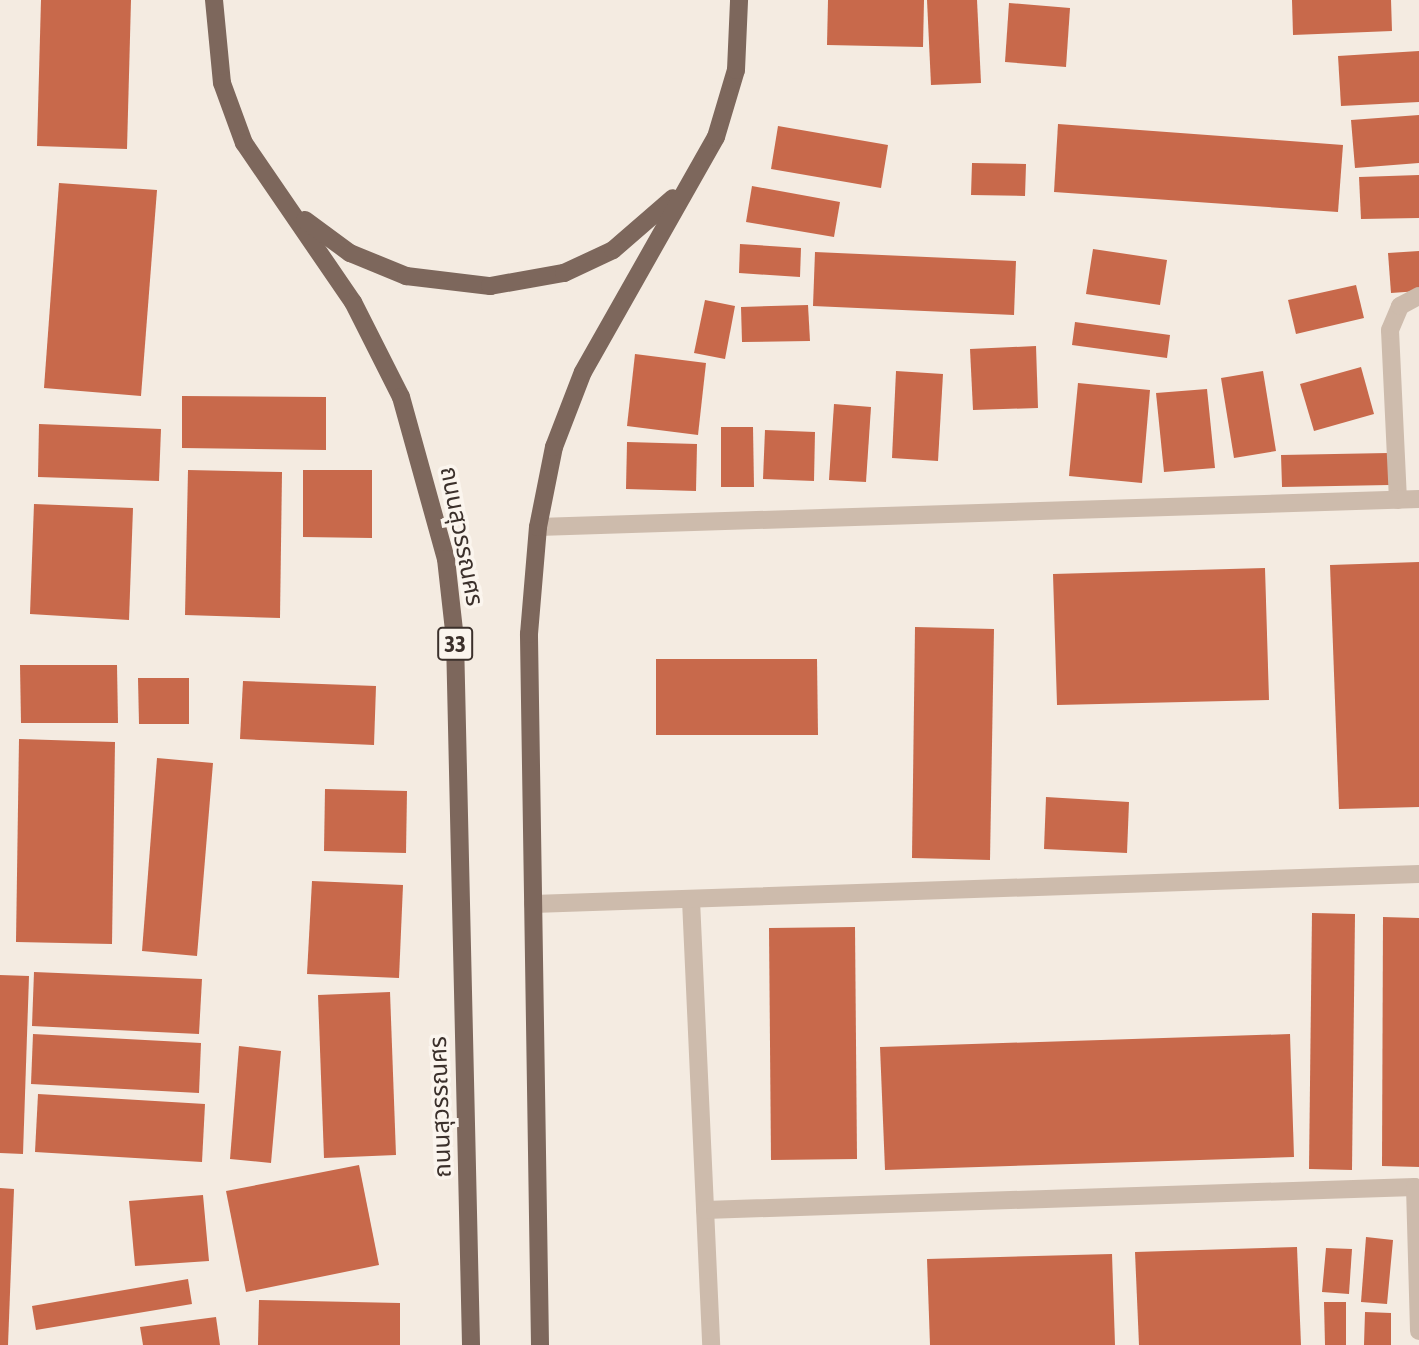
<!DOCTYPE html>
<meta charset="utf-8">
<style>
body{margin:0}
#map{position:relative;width:1419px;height:1345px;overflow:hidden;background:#f4ebe1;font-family:"Asap Condensed","Noto Sans Thai",sans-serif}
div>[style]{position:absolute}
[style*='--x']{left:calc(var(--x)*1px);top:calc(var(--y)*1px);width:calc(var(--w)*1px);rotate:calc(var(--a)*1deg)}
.building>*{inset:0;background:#c8694b}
.service>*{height:18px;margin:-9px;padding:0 9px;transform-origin:9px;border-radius:9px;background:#cdbbac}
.minor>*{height:18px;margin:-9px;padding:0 9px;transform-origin:9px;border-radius:9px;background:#cdbbac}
.primary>*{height:18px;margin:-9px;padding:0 9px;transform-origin:9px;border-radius:9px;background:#7d675c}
span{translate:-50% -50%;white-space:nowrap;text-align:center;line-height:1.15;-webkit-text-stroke:7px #fbf5ee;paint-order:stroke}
.shield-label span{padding:2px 5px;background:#fbf5ee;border:2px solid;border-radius:5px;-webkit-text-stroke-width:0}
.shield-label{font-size:23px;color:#3b302b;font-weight:700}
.street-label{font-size:24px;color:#3b302b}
</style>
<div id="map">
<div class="building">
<div style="clip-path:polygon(41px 0,131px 0,127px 149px,37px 146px)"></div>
<div style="clip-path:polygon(828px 0,924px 0,923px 47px,827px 45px)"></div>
<div style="clip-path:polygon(927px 0,977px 0,981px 83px,931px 85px)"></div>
<div style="clip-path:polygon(1292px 0,1391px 0,1392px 31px,1293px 35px)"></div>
<div style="clip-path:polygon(1009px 3px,1070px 8px,1066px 67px,1005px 62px)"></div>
<div style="clip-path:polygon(1419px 51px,1419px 102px,1341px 106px,1338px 56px)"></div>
<div style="clip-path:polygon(1419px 115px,1419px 163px,1355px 168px,1351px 120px)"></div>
<div style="clip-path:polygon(1058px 124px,1343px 145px,1338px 212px,1054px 192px)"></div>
<div style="clip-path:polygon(778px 126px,888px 145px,881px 188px,771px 169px)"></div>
<div style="clip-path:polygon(972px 163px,1026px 164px,1025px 196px,971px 195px)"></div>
<div style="clip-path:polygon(1419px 175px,1419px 218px,1361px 219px,1359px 177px)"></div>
<div style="clip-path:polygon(59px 183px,157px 190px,141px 396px,44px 388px)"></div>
<div style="clip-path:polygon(752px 186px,840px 202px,834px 237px,746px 222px)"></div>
<div style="clip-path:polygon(740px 244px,801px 248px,800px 277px,739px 273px)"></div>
<div style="clip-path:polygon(1093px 249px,1167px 260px,1160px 305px,1086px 294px)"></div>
<div style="clip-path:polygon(1419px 251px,1419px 291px,1391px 293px,1388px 253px)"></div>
<div style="clip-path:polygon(815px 252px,1016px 261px,1014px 315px,813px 306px)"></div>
<div style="clip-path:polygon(1356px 285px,1364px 318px,1296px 334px,1288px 300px)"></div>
<div style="clip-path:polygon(705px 300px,735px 306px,725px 359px,694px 353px)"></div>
<div style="clip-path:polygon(808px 305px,810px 341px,742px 342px,741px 307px)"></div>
<div style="clip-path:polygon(1075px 322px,1170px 335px,1167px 358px,1072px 345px)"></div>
<div style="clip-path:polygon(1036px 346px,1038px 408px,973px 410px,970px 349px)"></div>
<div style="clip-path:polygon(635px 354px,706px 363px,698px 435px,627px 426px)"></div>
<div style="clip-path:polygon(1361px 367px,1374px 414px,1314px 431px,1300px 384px)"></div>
<div style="clip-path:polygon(896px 371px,943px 374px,938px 461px,892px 458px)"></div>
<div style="clip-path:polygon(1263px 371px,1276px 451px,1234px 458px,1221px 378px)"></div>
<div style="clip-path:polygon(1078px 383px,1150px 390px,1142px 483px,1069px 476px)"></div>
<div style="clip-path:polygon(1207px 389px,1215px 468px,1164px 472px,1156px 393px)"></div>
<div style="clip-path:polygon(182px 396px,326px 397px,326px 450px,182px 448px)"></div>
<div style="clip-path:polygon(834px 404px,871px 407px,866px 482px,829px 480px)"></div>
<div style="clip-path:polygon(39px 424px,161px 429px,159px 481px,38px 477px)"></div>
<div style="clip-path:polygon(721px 427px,753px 427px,754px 487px,721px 487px)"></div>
<div style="clip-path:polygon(765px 430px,815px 432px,814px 481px,763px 479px)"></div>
<div style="clip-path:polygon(627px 442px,697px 444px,696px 491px,626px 489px)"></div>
<div style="clip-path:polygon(1388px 453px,1389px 485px,1282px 487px,1281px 455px)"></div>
<div style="clip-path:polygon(188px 470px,282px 472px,280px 618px,185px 615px)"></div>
<div style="clip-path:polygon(303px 470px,372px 470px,372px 538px,303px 537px)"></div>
<div style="clip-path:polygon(34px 504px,133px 508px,129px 620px,30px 614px)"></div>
<div style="clip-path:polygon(1419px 562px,1419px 807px,1339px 809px,1330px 565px)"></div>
<div style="clip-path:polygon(1265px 568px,1269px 700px,1057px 705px,1053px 574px)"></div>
<div style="clip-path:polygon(915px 627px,994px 629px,990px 860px,912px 858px)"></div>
<div style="clip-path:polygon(656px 659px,817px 659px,818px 735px,656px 735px)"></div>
<div style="clip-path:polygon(20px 665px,117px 665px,118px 723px,21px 723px)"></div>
<div style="clip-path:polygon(138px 678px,189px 678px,189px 724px,139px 724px)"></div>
<div style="clip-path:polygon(243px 681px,376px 686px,374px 745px,240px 739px)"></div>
<div style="clip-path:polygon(19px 739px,115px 742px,112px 944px,16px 942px)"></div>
<div style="clip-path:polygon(157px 758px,213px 763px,197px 956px,142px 951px)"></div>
<div style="clip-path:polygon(325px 789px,407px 791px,406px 853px,324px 851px)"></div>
<div style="clip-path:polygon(1046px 797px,1129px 802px,1127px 853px,1044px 849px)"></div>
<div style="clip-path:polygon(312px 881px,403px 885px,399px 978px,307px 974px)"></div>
<div style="clip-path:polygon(1312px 913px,1355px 914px,1352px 1170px,1309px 1169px)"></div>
<div style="clip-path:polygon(1383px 917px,1419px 918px,1419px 1167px,1382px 1166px)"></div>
<div style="clip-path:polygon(855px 927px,857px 1159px,771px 1160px,769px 928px)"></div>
<div style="clip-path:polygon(34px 972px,202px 979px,199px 1034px,32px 1026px)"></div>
<div style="clip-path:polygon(0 975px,29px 976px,23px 1154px,0 1153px)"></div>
<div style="clip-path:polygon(390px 992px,396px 1155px,324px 1158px,318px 995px)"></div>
<div style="clip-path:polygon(33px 1034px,201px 1043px,199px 1093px,31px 1084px)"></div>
<div style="clip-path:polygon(1290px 1034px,1294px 1157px,885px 1170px,880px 1047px)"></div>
<div style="clip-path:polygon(239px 1046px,281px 1051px,271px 1163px,230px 1159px)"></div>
<div style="clip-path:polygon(38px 1094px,205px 1104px,202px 1162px,35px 1152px)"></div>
<div style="clip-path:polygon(359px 1165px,379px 1265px,246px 1292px,226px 1191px)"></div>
<div style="clip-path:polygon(0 1188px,14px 1189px,8px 1345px,0 1345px)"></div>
<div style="clip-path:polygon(203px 1195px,209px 1261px,135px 1266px,129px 1201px)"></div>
<div style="clip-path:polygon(1366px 1237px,1393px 1240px,1387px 1304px,1361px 1302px)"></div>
<div style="clip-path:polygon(1297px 1247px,1301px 1345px,1139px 1345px,1135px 1252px)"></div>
<div style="clip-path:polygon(1326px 1248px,1352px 1249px,1349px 1294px,1322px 1292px)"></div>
<div style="clip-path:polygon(1112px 1254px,1115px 1345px,930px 1345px,927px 1259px)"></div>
<div style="clip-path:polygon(188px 1279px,192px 1304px,36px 1330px,32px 1306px)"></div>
<div style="clip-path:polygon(259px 1300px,400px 1303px,400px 1345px,258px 1345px)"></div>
<div style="clip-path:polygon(1324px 1302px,1346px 1302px,1346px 1345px,1325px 1345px)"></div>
<div style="clip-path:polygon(1365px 1312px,1391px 1313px,1391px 1345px,1364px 1345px)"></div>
<div style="clip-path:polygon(216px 1317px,220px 1345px,143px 1345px,140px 1327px)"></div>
</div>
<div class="service">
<div style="--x:691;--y:900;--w:445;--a:87.4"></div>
<div style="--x:705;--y:1210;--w:710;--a:-1.86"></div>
<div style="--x:1415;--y:1187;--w:144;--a:88.4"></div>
</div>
<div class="minor">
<div style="--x:1398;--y:500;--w:170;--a:-92.7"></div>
<div style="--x:1390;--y:330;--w:26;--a:-67"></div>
<div style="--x:1400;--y:306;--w:21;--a:-28"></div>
<div style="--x:538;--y:527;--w:881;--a:-1.82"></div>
<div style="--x:533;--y:904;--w:887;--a:-1.94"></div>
</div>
<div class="primary">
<div style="--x:214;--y:0;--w:83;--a:84.5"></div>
<div style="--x:222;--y:83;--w:64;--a:69.9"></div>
<div style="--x:244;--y:143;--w:193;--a:55.6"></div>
<div style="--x:353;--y:302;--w:106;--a:63.2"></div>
<div style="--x:401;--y:397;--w:168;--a:74.5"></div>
<div style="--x:446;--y:559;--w:81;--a:83.6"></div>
<div style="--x:455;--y:639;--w:706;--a:88.7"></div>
<div style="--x:305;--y:220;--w:56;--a:36.3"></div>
<div style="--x:350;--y:253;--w:61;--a:22.3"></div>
<div style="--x:406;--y:276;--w:85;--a:6.8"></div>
<div style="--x:490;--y:286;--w:75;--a:-10"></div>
<div style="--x:564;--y:273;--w:54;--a:-25.1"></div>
<div style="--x:613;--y:250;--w:79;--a:-40.9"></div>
<div style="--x:540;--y:1345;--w:711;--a:-90.89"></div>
<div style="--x:529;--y:634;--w:107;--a:-85.2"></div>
<div style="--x:538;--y:527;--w:82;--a:-78.7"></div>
<div style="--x:554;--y:447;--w:80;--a:-68.9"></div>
<div style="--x:583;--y:372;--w:270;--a:-60.5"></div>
<div style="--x:716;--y:137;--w:70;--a:-73.4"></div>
<div style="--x:736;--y:70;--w:70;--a:-87.5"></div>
</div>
<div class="shield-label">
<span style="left:455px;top:644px">33</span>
</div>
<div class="street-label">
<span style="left:462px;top:536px;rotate:79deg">ถนนสุวรรณศร</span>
<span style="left:440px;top:1107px;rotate:-92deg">ถนนสุวรรณศร</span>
</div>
</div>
